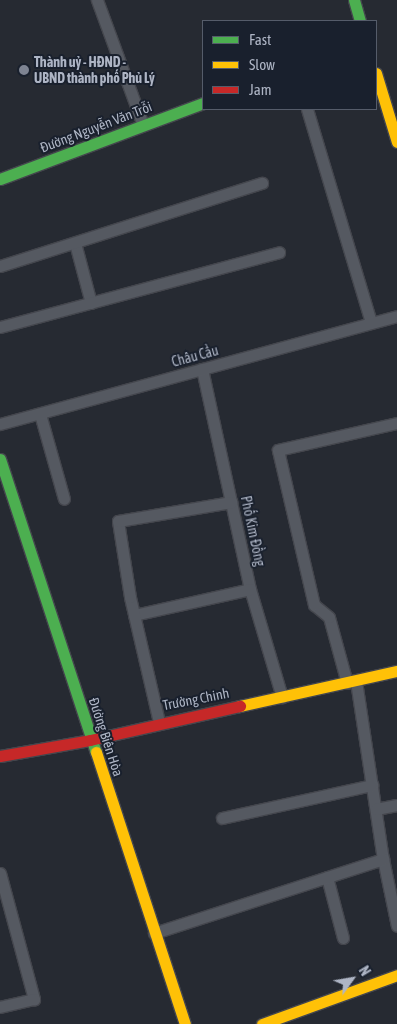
<!DOCTYPE html>
<meta charset="utf-8">
<style>
body{margin:0}
#map{position:relative;width:397px;height:1024px;overflow:hidden;background:#262a32;font-family:"Asap Condensed",sans-serif}
div>[style]{position:absolute}
[style*='--x']{left:calc(var(--x)*1px);top:calc(var(--y)*1px);width:calc(var(--w)*1px);rotate:calc(var(--a)*1deg)}
.roads{filter:drop-shadow(1px 0 #44464d) drop-shadow(-1px 0 #44464d) drop-shadow(0 1px #44464d) drop-shadow(0 -1px #44464d)}
.street>*{height:11px;margin:-5.5px;padding:0 5.5px;transform-origin:5.5px;border-radius:5.5px;background:#555961}
.fast>*{height:11px;margin:-5.5px;padding:0 5.5px;transform-origin:5.5px;border-radius:5.5px;background:#4caf50}
.slow>*{height:11px;margin:-5.5px;padding:0 5.5px;transform-origin:5.5px;border-radius:5.5px;background:#ffc107}
.jam>*{height:11px;margin:-5.5px;padding:0 5.5px;transform-origin:5.5px;border-radius:5.5px;background:#c62828}
.dots>*{width:14px;height:14px;translate:-50% -50%;box-sizing:border-box;border:2px solid #19202d;border-radius:50%}
span{translate:-50% -50%;white-space:nowrap;text-align:center;line-height:1.15;-webkit-text-stroke:4px #19202d;paint-order:stroke}
.poi-label{font-size:14px;color:#aeb5c5;font-weight:700}
.left{translate:0 -50%;text-align:left}
.street-label{font-size:14px;color:#aeb5c5}
.legend{position:absolute;left:202px;top:20px;width:175px;height:90px;box-sizing:border-box;background:#19202d;border:1px solid #555c6a;margin:0;padding:6px 9px;list-style:none;font-size:15px;color:#aeb5c5}
.legend li{display:flex;align-items:center;gap:10px;height:25px}
.legend b{width:25px;border:1px solid #555c6a}
.north{position:absolute;left:327px;top:954px;width:50px;height:50px;-webkit-text-stroke:4px #19202d;paint-order:stroke;rotate:58deg;font-size:14px;font-weight:700;line-height:20px;text-align:center;color:#aeb5c5}
.north::after{content:'';display:block;margin:auto;width:18px;height:22px;background:#aeb5c5;clip-path:polygon(50% 0,100% 100%,50% 72%,0 100%)}
</style>
<div id="map">
<div class="roads">
<div class="street">
<div style="--x:97;--y:0;--w:133;--a:69.8"></div>
<div style="--x:307;--y:109;--w:223;--a:73.3"></div>
<div style="--x:75;--y:243;--w:62;--a:75.1"></div>
<div style="--x:0;--y:266;--w:275;--a:-17.6"></div>
<div style="--x:0;--y:327;--w:289;--a:-15"></div>
<div style="--x:202;--y:369;--w:225;--a:77.7"></div>
<div style="--x:250;--y:589;--w:113;--a:73.5"></div>
<div style="--x:40;--y:414;--w:88;--a:74.2"></div>
<div style="--x:0;--y:424;--w:411;--a:-15.2"></div>
<div style="--x:134;--y:615;--w:119;--a:-12.6"></div>
<div style="--x:356;--y:681;--w:180;--a:81.4"></div>
<div style="--x:383;--y:859;--w:68;--a:78.2"></div>
<div style="--x:347;--y:683;--w:68;--a:-105.3"></div>
<div style="--x:329;--y:617;--w:19;--a:-141"></div>
<div style="--x:314;--y:605;--w:159;--a:-103.1"></div>
<div style="--x:278;--y:450;--w:122;--a:-12.8"></div>
<div style="--x:159;--y:722;--w:128;--a:-103.1"></div>
<div style="--x:130;--y:597;--w:77;--a:-99"></div>
<div style="--x:118;--y:521;--w:115;--a:-9.5"></div>
<div style="--x:376;--y:809;--w:21;--a:-11"></div>
<div style="--x:222;--y:818;--w:154;--a:-12.4"></div>
<div style="--x:0;--y:873;--w:131;--a:74.9"></div>
<div style="--x:34;--y:999;--w:35;--a:167"></div>
<div style="--x:327;--y:877;--w:63;--a:75.3"></div>
<div style="--x:154;--y:933;--w:241;--a:-17.9"></div>
</div>
<div class="fast">
<div style="--x:354;--y:0;--w:22;--a:74"></div>
<div style="--x:0;--y:179;--w:217;--a:-20.5"></div>
<div style="--x:0;--y:459;--w:308;--a:71.9"></div>
</div>
<div class="slow">
<div style="--x:376;--y:73;--w:72;--a:73.1"></div>
<div style="--x:240;--y:706;--w:161;--a:-12.6"></div>
<div style="--x:96;--y:752;--w:286;--a:71.9"></div>
<div style="--x:262;--y:1024;--w:144;--a:-19.9"></div>
</div>
<div class="jam">
<div style="--x:0;--y:756;--w:91;--a:-10.1"></div>
<div style="--x:90;--y:740;--w:154;--a:-12.8"></div>
</div>
</div>
<div class="dots">
<div style="left:24px;top:70px;background:#7e8492"></div>
</div>
<div class="poi-label">
<span class="left" style="left:34px;top:70px">Thành uỷ - HĐND -<br>UBND thành phố Phủ Lý</span>
</div>
<div class="street-label">
<span style="left:96px;top:127px;rotate:-21deg">Đường Nguyễn Văn Trỗi</span>
<span style="left:195px;top:356px;rotate:-15deg">Châu Cầu</span>
<span style="left:253px;top:531px;rotate:78deg">Phố Kim Đồng</span>
<span style="left:196px;top:699px;rotate:-11deg">Trường Chinh</span>
<span style="left:106px;top:737px;rotate:72deg">Đường Biên Hòa</span>
</div>
<ul class="legend">
<li><b style="height:6px;background:#4caf50"></b>Fast</li>
<li><b style="height:6px;background:#ffc107"></b>Slow</li>
<li><b style="height:6px;background:#c62828"></b>Jam</li>
</ul>
<div class="north">N</div>
</div>
